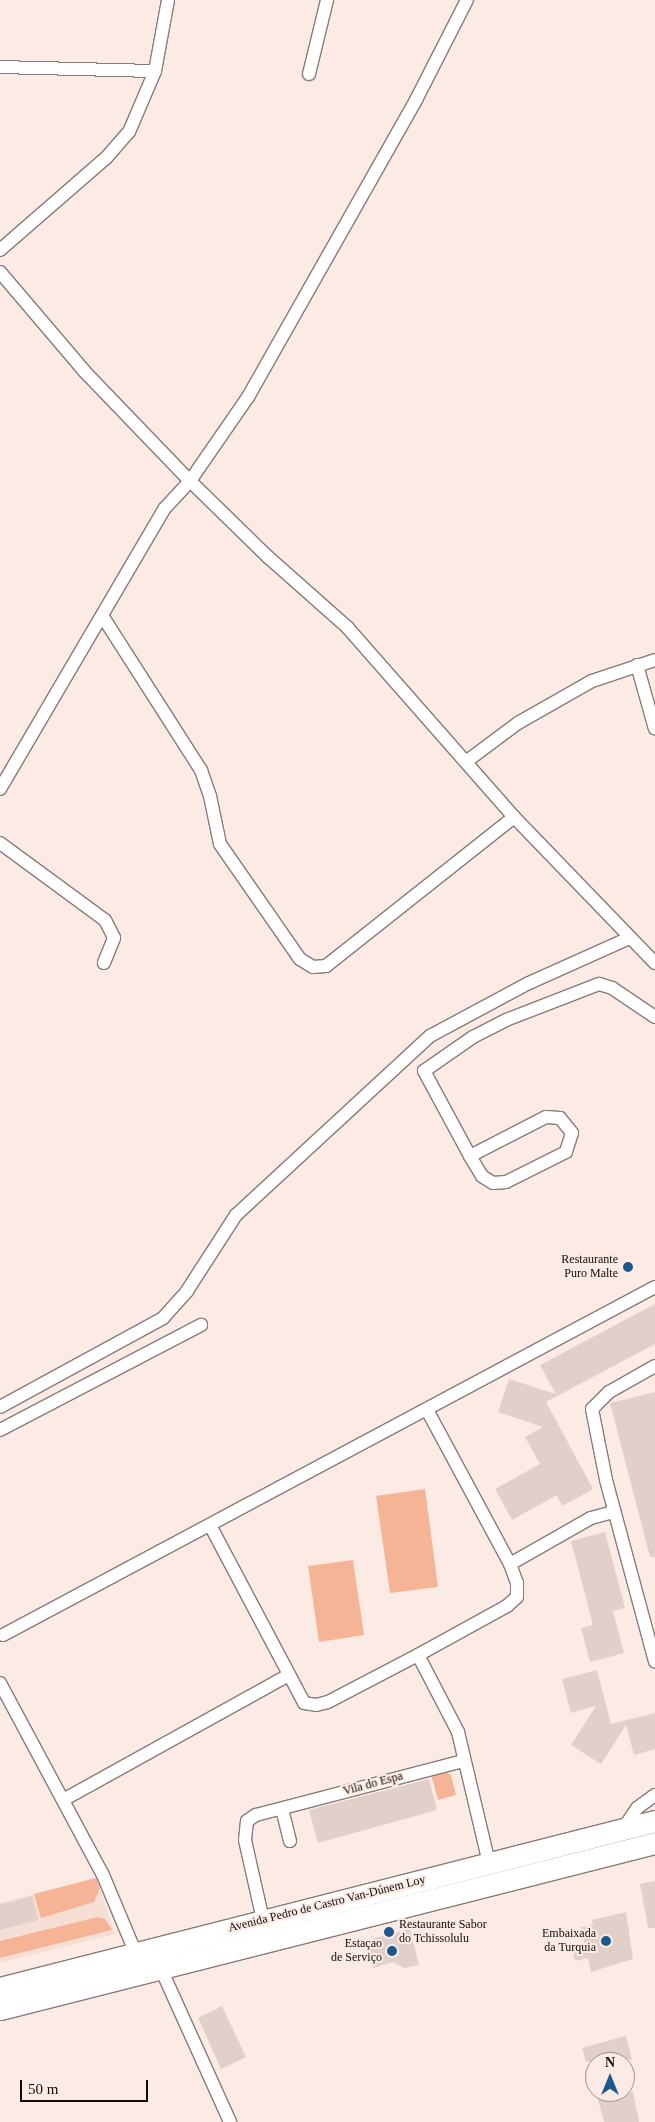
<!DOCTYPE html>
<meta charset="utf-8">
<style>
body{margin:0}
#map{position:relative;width:655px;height:2122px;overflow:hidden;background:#fbebe4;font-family:"Times New Roman",serif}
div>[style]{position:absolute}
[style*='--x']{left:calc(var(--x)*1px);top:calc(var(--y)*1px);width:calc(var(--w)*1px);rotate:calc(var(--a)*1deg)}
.built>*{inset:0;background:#f5ded4}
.green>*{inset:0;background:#f6b497}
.building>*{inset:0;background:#e0d0c9}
.roads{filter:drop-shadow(1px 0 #897b75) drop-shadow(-1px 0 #897b75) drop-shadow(0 1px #897b75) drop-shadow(0 -1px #897b75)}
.minor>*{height:12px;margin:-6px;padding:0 6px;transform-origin:6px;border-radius:6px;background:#fff}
.trunk>*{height:21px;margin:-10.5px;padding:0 10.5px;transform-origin:10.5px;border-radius:10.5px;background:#fff}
.dots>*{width:14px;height:14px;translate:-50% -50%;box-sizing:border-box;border:2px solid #fbebe4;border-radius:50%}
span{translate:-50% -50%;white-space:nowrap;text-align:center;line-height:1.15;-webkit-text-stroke:4px #fbebe4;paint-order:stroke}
.poi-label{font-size:12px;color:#110c0a}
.right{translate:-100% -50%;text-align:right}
.left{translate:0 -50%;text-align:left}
.street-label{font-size:12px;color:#110c0a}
.north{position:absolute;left:585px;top:2052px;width:50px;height:50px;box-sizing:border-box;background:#fbebe4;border:1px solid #9d928d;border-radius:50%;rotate:0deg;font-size:14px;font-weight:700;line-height:20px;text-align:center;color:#110c0a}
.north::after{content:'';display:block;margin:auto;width:18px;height:22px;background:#1b588f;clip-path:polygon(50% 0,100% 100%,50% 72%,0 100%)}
.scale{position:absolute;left:20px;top:2080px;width:128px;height:22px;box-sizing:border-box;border:2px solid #110c0a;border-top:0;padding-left:6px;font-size:15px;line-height:18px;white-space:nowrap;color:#110c0a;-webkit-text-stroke:4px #fbebe4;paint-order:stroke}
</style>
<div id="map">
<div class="built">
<div style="clip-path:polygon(96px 1878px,115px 1934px,0 1963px,0 1903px)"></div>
</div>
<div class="green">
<div style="clip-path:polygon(425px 1489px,438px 1587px,390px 1593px,376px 1496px)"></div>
<div style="clip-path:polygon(353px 1560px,364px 1635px,319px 1642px,308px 1566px)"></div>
<div style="clip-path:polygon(444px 1771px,451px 1775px,456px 1795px,438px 1800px,431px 1774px)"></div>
<div style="clip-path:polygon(96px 1878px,100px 1888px,94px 1902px,41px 1918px,34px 1894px)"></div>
<div style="clip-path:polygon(98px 1917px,105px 1919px,112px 1930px,0 1958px,0 1941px)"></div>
</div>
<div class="building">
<div style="clip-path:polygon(655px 1304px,655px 1344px,546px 1402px,593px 1489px,562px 1506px,557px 1495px,512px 1520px,495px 1489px,540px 1464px,525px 1437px,543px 1427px,498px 1412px,509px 1379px,556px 1394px,540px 1365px)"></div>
<div style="clip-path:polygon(655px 1392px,655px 1557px,650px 1557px,610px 1403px)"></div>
<div style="clip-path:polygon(605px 1532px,625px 1608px,613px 1611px,624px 1653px,590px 1662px,581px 1628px,593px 1625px,571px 1541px)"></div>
<div style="clip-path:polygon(597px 1670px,611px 1724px,655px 1713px,655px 1749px,634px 1755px,626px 1725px,601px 1764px,571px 1745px,596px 1706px,571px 1713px,562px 1679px)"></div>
<div style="clip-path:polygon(429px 1779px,437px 1810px,318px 1843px,309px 1810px)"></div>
<div style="clip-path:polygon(655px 1881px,655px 1928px,648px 1928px,640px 1884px)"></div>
<div style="clip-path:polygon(32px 1896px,38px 1920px,0 1930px,0 1905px)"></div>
<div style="clip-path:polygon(626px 1912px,633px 1959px,591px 1972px,588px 1958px,575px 1961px,572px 1947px,585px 1945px,581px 1927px,593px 1925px,592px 1920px)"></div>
<div style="clip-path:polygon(410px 1929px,419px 1965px,404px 1968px,393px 1962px,373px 1968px,364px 1941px)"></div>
<div style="clip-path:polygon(222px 2006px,246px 2057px,221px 2069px,198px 2018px)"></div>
<div style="clip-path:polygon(626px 2036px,632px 2060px,586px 2062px,582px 2048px)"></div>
<div style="clip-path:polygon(596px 2092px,633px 2092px,639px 2122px,604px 2122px)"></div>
</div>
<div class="roads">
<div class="minor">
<div style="--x:0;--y:67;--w:155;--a:1.5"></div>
<div style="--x:309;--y:74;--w:76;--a:-76.3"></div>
<div style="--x:0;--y:250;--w:140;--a:-41"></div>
<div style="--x:106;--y:158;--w:35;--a:-49"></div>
<div style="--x:129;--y:132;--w:66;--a:-66.9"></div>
<div style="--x:155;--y:71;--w:72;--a:-79.6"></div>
<div style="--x:0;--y:272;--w:131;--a:49.6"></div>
<div style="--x:85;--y:372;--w:151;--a:46.1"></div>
<div style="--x:190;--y:481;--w:109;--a:44.3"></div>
<div style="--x:268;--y:557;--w:106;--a:41.5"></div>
<div style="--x:347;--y:627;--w:253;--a:48.7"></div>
<div style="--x:514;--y:817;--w:203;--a:46"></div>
<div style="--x:103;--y:617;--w:182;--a:57.4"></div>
<div style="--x:201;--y:770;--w:28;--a:71"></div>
<div style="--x:210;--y:796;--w:49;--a:78.2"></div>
<div style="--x:220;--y:844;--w:140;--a:55.2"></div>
<div style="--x:300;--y:959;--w:15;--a:32"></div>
<div style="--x:313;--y:967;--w:13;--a:-4"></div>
<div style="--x:326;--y:966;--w:240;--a:-38.4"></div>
<div style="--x:637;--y:665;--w:66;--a:74.3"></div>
<div style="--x:467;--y:761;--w:64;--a:-36.7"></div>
<div style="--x:518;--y:723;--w:85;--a:-29.6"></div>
<div style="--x:592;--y:681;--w:66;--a:-18.4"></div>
<div style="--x:0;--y:789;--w:326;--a:-59.6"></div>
<div style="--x:165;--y:508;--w:37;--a:-47"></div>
<div style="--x:190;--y:481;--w:102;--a:-55.4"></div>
<div style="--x:248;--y:397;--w:341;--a:-60.5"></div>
<div style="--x:416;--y:100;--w:112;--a:-63"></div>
<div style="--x:0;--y:843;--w:130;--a:36.3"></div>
<div style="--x:105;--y:920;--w:20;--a:63"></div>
<div style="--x:114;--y:938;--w:27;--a:112"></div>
<div style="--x:470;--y:1156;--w:85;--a:-27.2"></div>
<div style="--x:546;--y:1117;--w:14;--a:4"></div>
<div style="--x:560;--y:1118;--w:19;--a:51"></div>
<div style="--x:572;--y:1133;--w:20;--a:108"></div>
<div style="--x:566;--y:1152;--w:67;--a:153.4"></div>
<div style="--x:506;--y:1182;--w:13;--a:176"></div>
<div style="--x:493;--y:1183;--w:13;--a:-148"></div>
<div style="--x:482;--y:1176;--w:23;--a:-121"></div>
<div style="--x:470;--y:1156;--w:97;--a:-118.4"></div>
<div style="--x:424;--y:1071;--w:60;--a:-34.8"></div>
<div style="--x:473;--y:1037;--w:37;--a:-27"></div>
<div style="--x:506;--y:1020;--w:100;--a:-21.2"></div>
<div style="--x:599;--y:984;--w:14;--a:17"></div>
<div style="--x:612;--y:988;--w:52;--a:34"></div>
<div style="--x:655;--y:1366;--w:53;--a:150.5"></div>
<div style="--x:609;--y:1392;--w:24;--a:135"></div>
<div style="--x:592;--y:1409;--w:72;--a:78.8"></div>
<div style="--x:606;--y:1480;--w:188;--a:74.9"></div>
<div style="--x:0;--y:1407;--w:186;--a:-28.6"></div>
<div style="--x:163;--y:1318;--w:36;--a:-48"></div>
<div style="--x:187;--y:1291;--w:90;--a:-57.2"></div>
<div style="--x:236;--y:1215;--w:264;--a:-42.7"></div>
<div style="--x:430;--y:1036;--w:112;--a:-28.2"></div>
<div style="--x:529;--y:983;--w:110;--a:-24.2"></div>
<div style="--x:0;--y:1430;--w:227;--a:-27.6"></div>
<div style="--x:211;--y:1527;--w:199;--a:62.1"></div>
<div style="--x:304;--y:1703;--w:12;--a:9"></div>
<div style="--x:316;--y:1705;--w:12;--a:-14"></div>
<div style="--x:328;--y:1702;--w:102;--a:-27.6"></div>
<div style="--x:418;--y:1655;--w:102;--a:-28.8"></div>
<div style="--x:507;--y:1606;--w:13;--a:-42"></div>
<div style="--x:517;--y:1597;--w:14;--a:-90"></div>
<div style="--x:517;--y:1583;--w:20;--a:-110"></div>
<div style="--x:510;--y:1564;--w:175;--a:-118.3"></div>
<div style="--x:510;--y:1564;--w:93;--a:-29.6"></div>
<div style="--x:591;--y:1518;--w:24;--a:-15"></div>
<div style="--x:3;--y:1635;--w:739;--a:-28.09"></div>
<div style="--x:418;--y:1655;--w:87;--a:62.5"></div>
<div style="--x:458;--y:1732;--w:135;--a:76.7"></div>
<div style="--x:0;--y:1683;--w:218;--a:61.8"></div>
<div style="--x:103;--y:1875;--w:86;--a:67.3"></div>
<div style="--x:63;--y:1800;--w:256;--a:-29"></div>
<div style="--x:282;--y:1809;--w:33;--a:76"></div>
<div style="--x:623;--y:1829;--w:25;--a:-56"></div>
<div style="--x:637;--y:1808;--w:22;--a:-36"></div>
<div style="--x:263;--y:1920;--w:82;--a:-102.7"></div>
<div style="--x:245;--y:1840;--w:19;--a:-84"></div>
<div style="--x:247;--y:1821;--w:11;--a:-34"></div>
<div style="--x:256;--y:1815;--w:215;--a:-14.6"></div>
<div style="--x:161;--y:1969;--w:168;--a:65.7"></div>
</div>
<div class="trunk">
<div style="--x:0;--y:1988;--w:676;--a:-14.3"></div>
<div style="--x:0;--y:2009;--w:676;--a:-14.22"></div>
</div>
</div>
<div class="dots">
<div style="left:628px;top:1267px;background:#1b588f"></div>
<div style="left:389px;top:1932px;background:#1b588f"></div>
<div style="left:606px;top:1941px;background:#1b588f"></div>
<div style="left:392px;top:1951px;background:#1b588f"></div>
</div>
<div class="poi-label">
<span class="right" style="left:618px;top:1267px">Restaurante<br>Puro Malte</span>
<span class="left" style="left:399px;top:1932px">Restaurante Sabor<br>do Tchissolulu</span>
<span class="right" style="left:596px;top:1941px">Embaixada<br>da Turquia</span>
<span class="right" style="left:382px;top:1951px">Estaçao<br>de Serviço</span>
</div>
<div class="street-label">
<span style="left:373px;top:1784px;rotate:-15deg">Vila do Espa</span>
<span style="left:327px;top:1904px;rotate:-14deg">Avenida Pedro de Castro Van-Dúnem Loy</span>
</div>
<div class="north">N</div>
<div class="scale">50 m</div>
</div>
